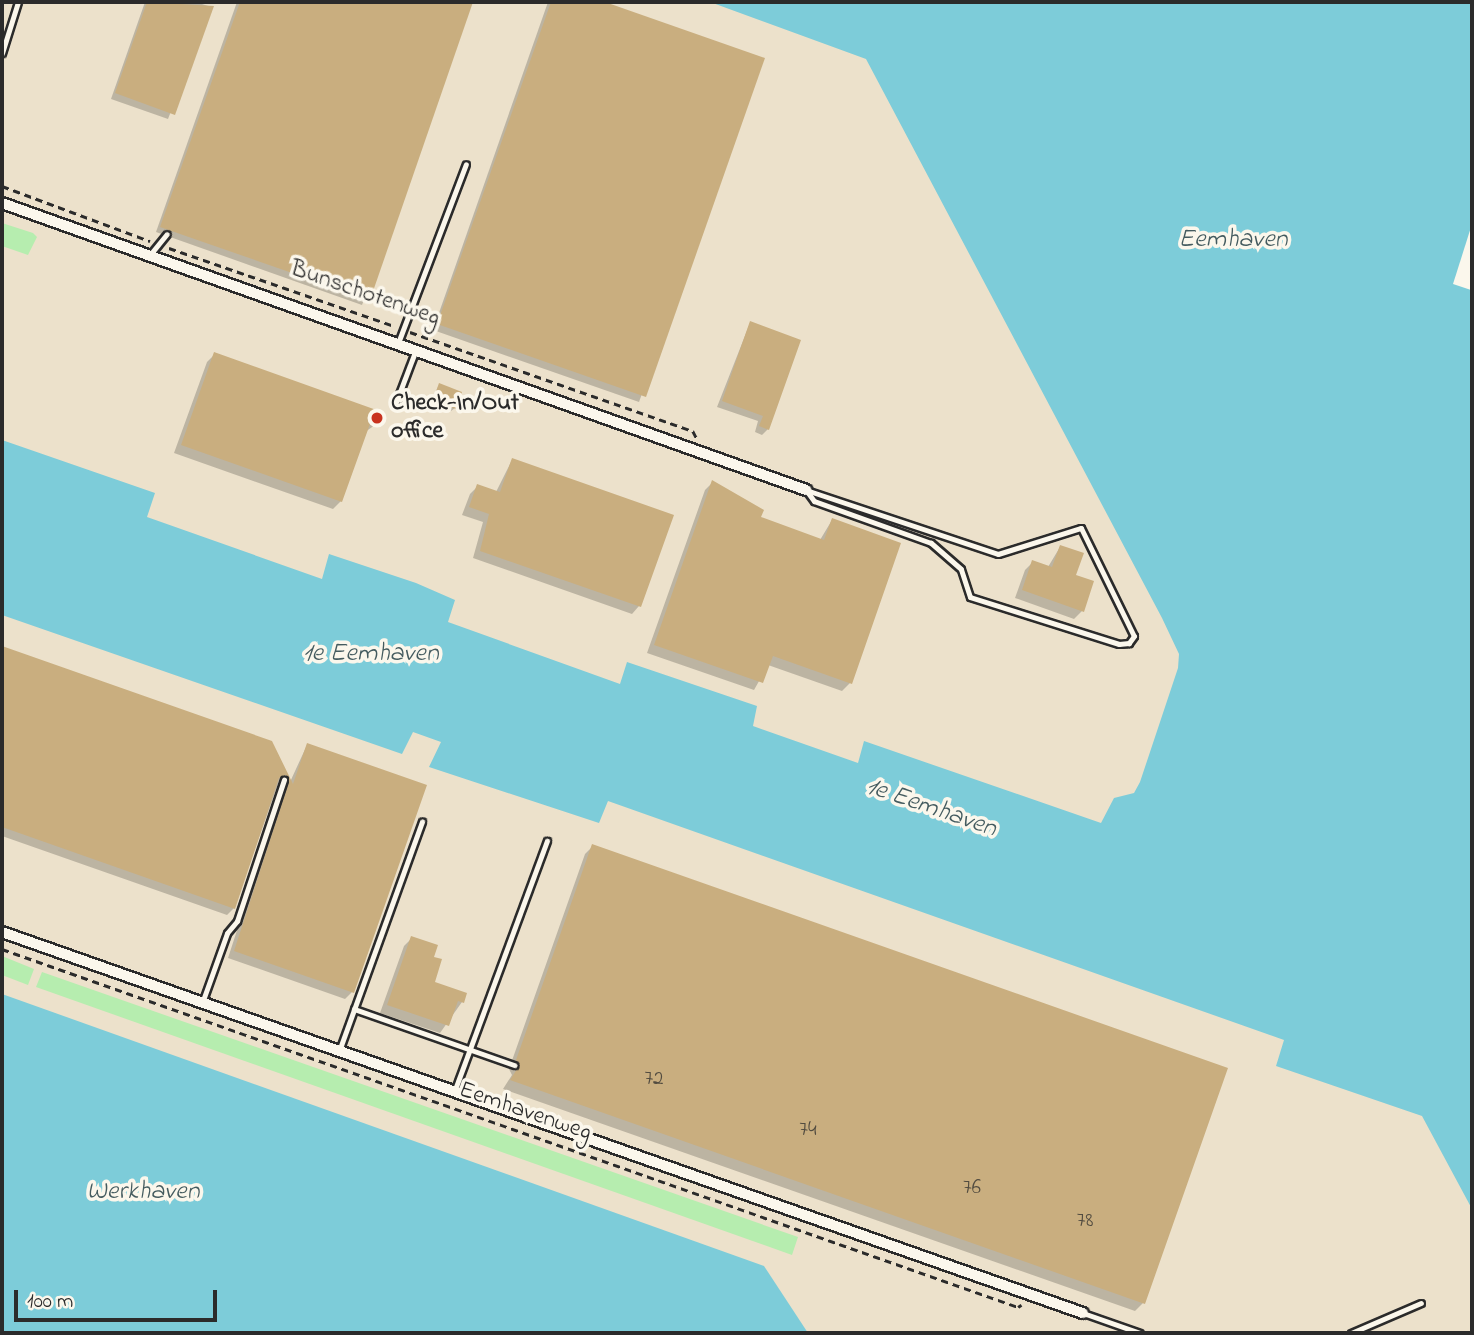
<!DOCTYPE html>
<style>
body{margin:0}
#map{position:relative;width:1474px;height:1335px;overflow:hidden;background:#fbf7ec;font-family:"Indie Flower",sans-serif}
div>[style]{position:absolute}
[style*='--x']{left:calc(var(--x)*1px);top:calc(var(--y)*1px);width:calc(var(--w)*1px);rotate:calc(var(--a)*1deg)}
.built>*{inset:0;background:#ece1cb}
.green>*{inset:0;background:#b6edaf}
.water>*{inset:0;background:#7dccd9}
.pier>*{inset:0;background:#fbf7ec}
.shadow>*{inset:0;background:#0003}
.building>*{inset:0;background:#c9ae7f}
.path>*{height:2.5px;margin-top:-1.25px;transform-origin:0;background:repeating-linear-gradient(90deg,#2b2b2b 0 7px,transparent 0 12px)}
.roads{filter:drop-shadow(2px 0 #2b2b2b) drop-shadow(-2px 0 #2b2b2b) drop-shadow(0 2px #2b2b2b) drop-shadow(0 -2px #2b2b2b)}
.service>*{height:5px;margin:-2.5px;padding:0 2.5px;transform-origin:2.5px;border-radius:2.5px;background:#fbf7ec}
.minor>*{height:10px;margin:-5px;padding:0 5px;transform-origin:5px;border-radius:5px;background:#fbf7ec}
.dots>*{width:19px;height:19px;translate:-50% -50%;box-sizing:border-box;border:4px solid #fbf7ec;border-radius:50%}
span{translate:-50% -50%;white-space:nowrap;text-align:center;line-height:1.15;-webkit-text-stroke:7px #fbf7ec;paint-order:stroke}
.number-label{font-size:21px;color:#524c40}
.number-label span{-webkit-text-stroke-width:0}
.street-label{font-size:24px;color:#2b2b2b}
.poi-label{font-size:24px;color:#2b2b2b;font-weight:700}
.left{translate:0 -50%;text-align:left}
.water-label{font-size:26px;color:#445b5f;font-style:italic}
.frame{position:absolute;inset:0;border:4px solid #2b2b2b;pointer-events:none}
.scale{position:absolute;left:14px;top:1290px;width:203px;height:32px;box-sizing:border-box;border:4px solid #2b2b2b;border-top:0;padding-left:9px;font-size:21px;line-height:24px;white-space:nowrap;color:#2b2b2b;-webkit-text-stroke:5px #fbf7ec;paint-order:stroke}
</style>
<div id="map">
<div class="built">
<div style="clip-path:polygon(2px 2px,830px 2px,889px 24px,1472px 1061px,1472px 1333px,757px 1333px,2px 1029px)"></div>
</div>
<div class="green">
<div style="clip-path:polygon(2px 223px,33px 233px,37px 237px,28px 255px,2px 246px)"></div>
<div style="clip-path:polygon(2px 956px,34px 969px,28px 985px,2px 975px)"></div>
<div style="clip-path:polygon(42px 972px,798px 1237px,792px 1255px,36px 987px)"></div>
</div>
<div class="water">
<div style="clip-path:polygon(710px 2px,1472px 2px,1472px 1209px,1422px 1116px,1276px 1066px,1284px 1040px,608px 801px,599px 823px,429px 767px,441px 742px,413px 732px,402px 754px,2px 615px,2px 440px,155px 493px,147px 517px,322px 579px,329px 554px,416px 583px,455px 600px,448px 622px,620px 684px,627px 662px,757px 706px,753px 726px,858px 763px,864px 741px,1101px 823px,1114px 798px,1134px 793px,1140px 782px,1178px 668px,1179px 654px,1162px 618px,866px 59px)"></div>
<div style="clip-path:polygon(2px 994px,764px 1266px,808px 1333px,2px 1333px)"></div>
</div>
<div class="pier">
<div style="clip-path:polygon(1472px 224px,1472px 287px,1471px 290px,1453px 284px)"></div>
</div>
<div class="shadow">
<div style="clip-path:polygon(145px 2px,196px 2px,211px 7px,168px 119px,111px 99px)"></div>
<div style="clip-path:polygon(237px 2px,472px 2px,362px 305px,156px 232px)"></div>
<div style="clip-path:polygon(548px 2px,599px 2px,762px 59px,639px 402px,433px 330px)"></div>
<div style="clip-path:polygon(750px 323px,768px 429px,762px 435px,755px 432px,758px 421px,717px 407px)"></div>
<div style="clip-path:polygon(215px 354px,375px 425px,365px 432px,341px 501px,333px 509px,174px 453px,207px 362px)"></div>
<div style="clip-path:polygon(439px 385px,455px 408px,451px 411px,430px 404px)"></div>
<div style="clip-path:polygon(512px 460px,671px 516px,639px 606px,632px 614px,473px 558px,483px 522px,462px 515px,470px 494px,478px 486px,496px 492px)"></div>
<div style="clip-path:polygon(713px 482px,759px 518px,820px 540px,832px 520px,850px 683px,842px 691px,768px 665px,754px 690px,647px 653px,705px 490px)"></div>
<div style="clip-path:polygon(1060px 547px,1082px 611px,1074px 619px,1015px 598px,1025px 570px,1033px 562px,1048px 567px)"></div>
<div style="clip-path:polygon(2px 648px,271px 743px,290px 782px,307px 745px,424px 786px,352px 992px,345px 999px,228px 958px,283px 789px,279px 781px,234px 908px,227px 915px,2px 836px)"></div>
<div style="clip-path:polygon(593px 846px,1143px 1303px,1135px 1311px,503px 1089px,512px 1075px,509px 1069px,585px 854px)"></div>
<div style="clip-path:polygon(412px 938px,432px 958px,433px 983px,462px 1002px,440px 1033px,380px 1013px,404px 946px)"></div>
</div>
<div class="building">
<div style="clip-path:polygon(147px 2px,214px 6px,175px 115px,115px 93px)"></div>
<div style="clip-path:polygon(240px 2px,473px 2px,370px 300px,160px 227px)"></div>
<div style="clip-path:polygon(551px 2px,605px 2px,765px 58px,646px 397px,437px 324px)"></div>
<div style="clip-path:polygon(750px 321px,801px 340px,769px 430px,759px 426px,763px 416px,722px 401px)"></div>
<div style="clip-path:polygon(214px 352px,382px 412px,377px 426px,370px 424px,342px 502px,181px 445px)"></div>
<div style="clip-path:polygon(439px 383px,462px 392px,456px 409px,433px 400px)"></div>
<div style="clip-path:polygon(512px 458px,674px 515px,641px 607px,480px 551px,489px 514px,469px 507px,477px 484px,500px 492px)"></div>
<div style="clip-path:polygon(712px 480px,764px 510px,761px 517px,824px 540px,832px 518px,901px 543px,852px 684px,773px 656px,763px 683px,654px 645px)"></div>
<div style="clip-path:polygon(1060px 545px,1084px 553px,1076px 575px,1094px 581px,1084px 612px,1022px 590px,1032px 560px,1052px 567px)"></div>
<div style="clip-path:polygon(2px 646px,272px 741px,293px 784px,307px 743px,427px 785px,354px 993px,234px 951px,289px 782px,286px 775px,279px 778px,235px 909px,2px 827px)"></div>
<div style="clip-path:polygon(592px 844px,1228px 1068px,1145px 1304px,510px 1080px,519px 1066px,516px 1060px)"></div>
<div style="clip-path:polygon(411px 936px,438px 945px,434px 957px,442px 959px,435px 982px,467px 993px,464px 1003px,458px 1001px,449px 1026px,387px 1005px)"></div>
</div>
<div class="path">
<div style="--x:2;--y:186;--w:158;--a:20.4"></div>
<div style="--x:169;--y:248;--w:238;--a:19.1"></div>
<div style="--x:410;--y:332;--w:300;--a:19.3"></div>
<div style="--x:693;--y:431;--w:9;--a:63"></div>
<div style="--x:2;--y:949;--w:1077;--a:19.41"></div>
<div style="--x:1018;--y:1307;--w:4;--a:-34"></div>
</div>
<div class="roads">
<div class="service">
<div style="--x:2;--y:53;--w:53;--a:-72.6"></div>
<div style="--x:149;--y:256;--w:28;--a:-51"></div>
<div style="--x:398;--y:343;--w:191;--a:-69.2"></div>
<div style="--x:396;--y:402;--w:53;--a:-69.2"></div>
<div style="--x:806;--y:490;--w:202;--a:18.4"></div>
<div style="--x:998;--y:554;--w:87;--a:-17.4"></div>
<div style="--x:1081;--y:528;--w:120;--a:63.9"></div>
<div style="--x:1134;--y:636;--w:9;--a:126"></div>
<div style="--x:1129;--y:643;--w:10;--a:174"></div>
<div style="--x:1119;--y:644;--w:156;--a:-162.5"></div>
<div style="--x:970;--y:597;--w:29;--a:-108"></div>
<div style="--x:961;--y:569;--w:40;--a:-139"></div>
<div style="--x:931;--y:543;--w:124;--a:-160.3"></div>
<div style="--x:814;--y:501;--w:14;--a:-126"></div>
<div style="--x:202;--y:1003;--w:74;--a:-70.3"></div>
<div style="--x:227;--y:933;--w:16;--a:-50"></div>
<div style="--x:237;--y:921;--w:149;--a:-71.6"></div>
<div style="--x:354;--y:1009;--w:170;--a:19.3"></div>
<div style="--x:339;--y:1051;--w:244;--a:-70.1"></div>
<div style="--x:454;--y:1092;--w:268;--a:-69.7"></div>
<div style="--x:1083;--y:1313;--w:60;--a:19.3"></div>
<div style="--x:1351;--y:1333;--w:76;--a:-23.2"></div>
</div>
<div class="minor">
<div style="--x:2;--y:203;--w:854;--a:19.64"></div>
<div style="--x:2;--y:932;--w:1146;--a:19.42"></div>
</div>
</div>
<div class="dots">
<div style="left:377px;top:418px;background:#c8321e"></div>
</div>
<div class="number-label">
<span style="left:654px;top:1079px">72</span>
<span style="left:808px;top:1130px">74</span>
<span style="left:972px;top:1188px">76</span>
<span style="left:1085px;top:1221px">78</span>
</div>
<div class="street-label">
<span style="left:365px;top:294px;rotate:19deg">Bunschotenweg</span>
<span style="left:525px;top:1112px;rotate:19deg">Eemhavenweg</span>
</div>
<div class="poi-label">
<span class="left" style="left:391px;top:418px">Check-In/Out<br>office</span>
</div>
<div class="water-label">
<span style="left:1233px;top:241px">Eemhaven</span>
<span style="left:371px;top:655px">1e Eemhaven</span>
<span style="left:931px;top:809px;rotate:19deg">1e Eemhaven</span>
<span style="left:143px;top:1193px">Werkhaven</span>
</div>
<div class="frame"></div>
<div class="scale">100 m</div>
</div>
